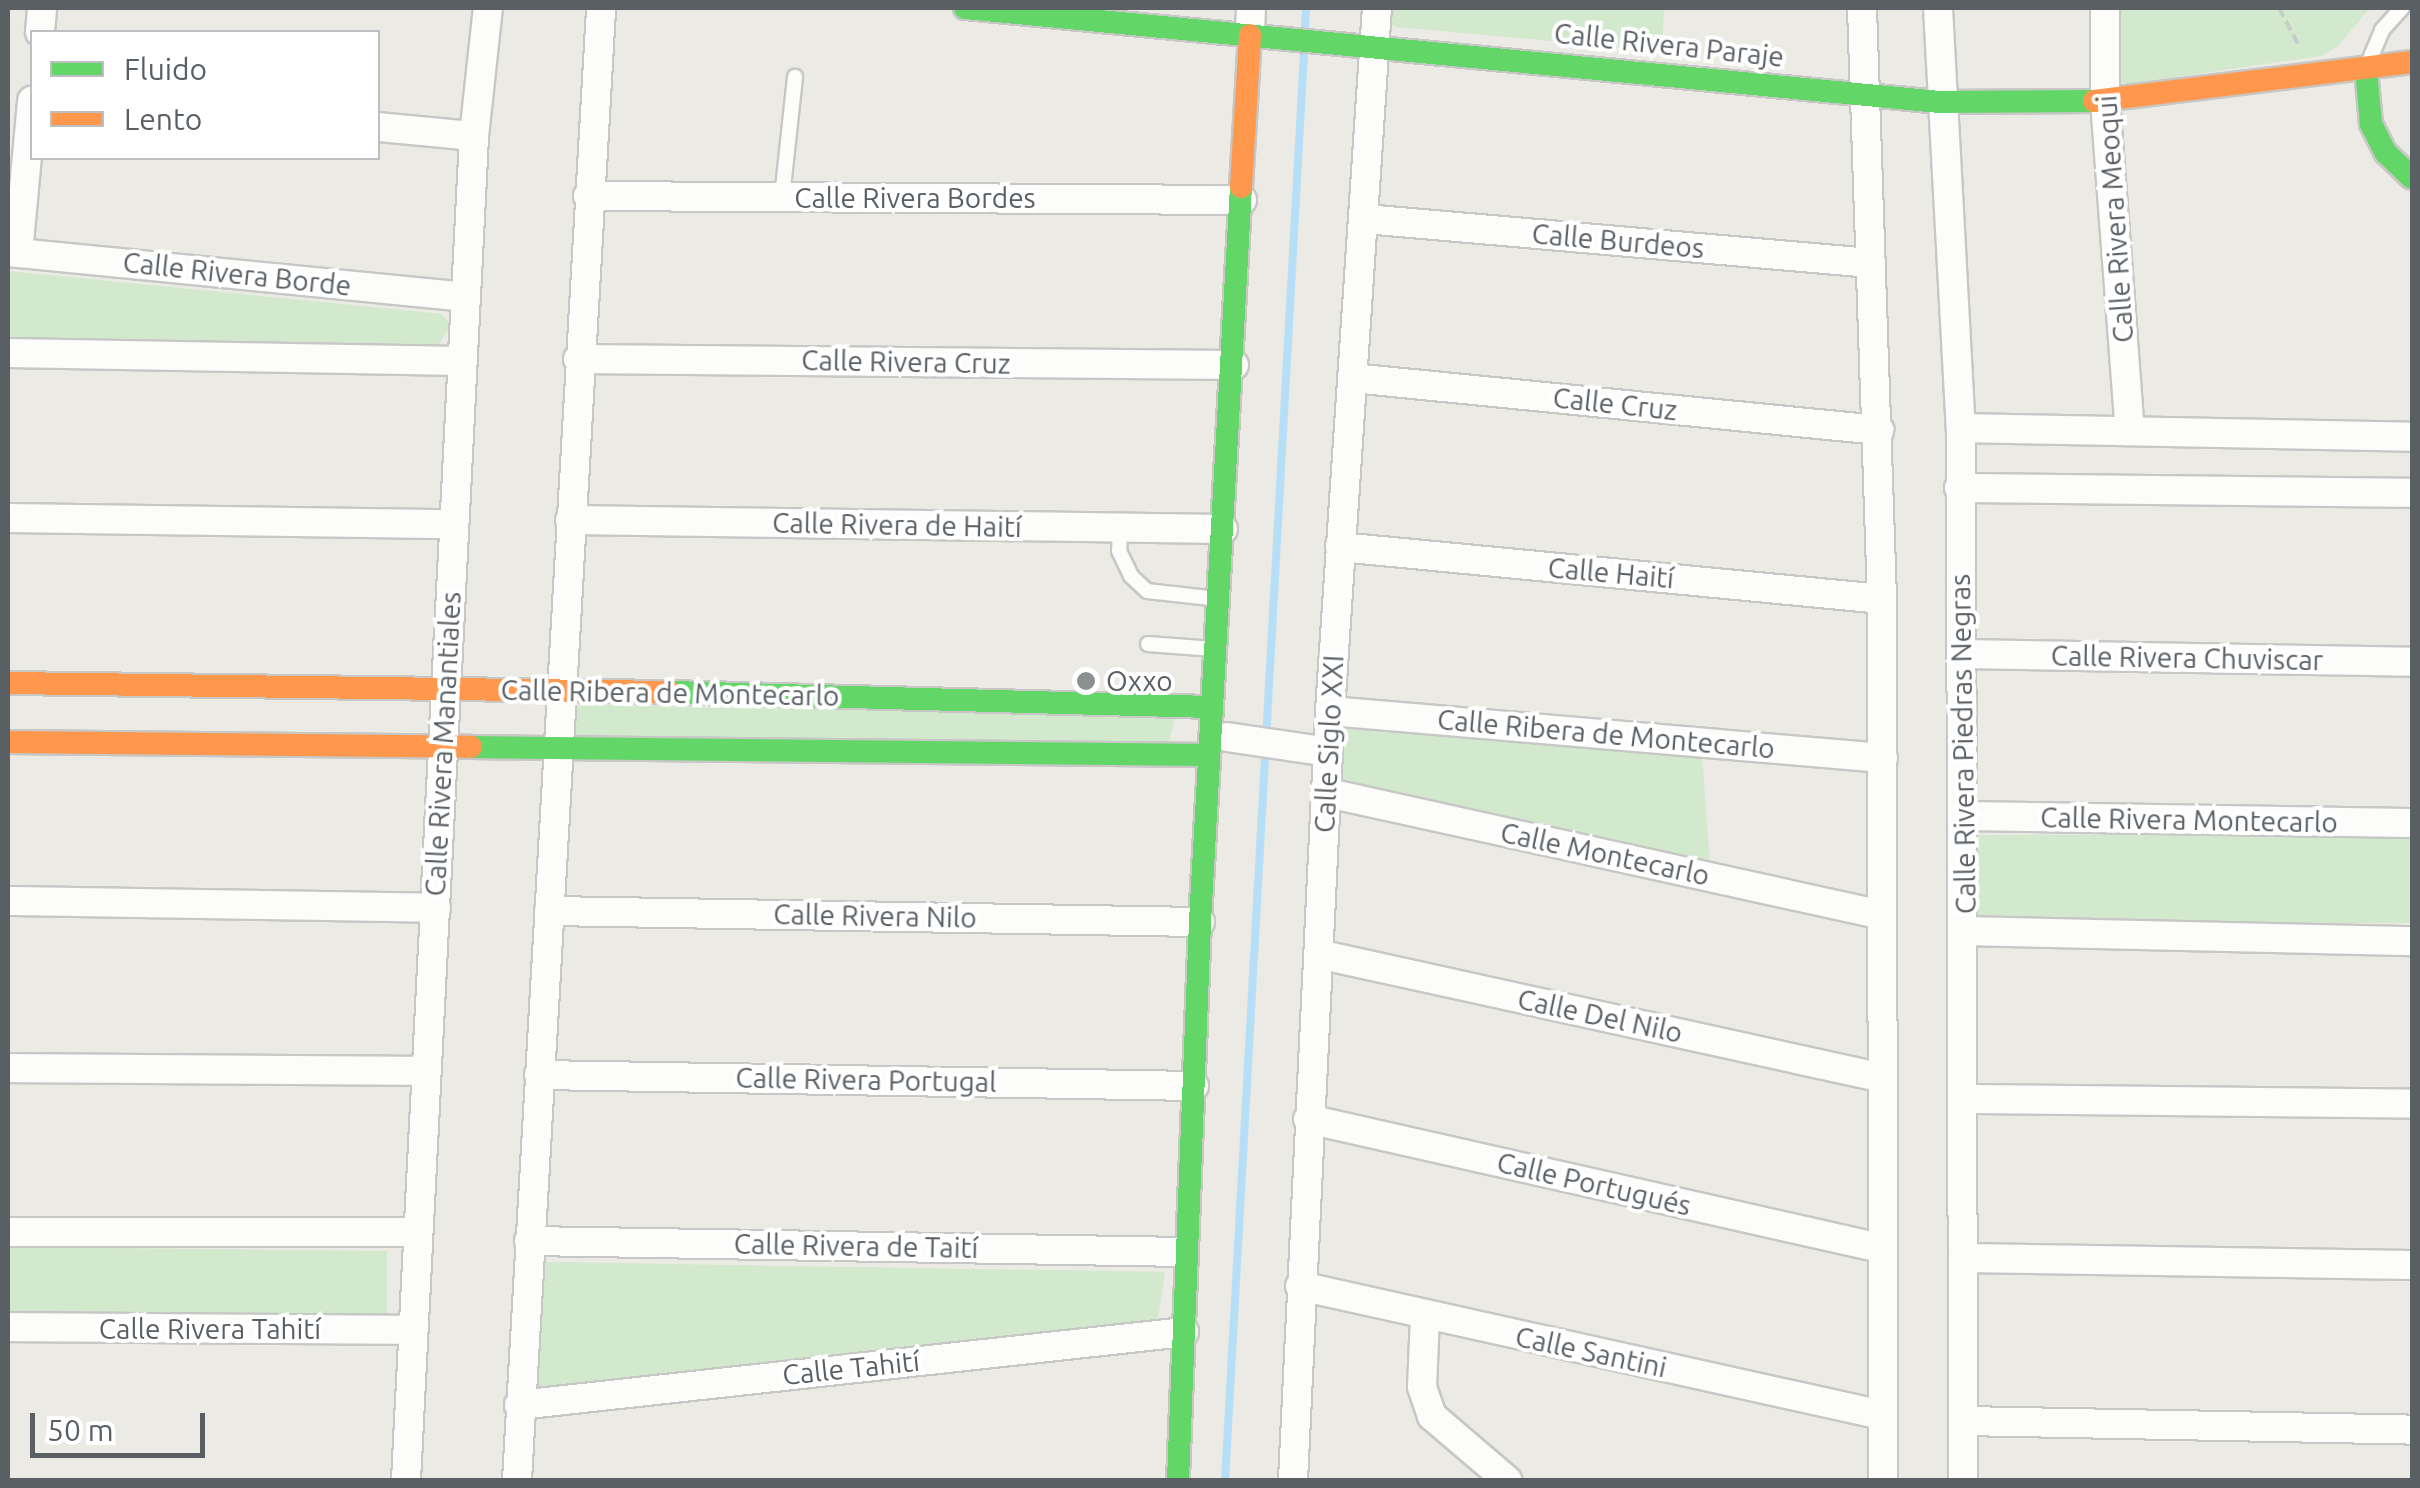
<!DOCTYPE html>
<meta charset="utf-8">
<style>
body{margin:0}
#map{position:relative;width:2420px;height:1488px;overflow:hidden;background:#ebeae4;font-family:Ubuntu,sans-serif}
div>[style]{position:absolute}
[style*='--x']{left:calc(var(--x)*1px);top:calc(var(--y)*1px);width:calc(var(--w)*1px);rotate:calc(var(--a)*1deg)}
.green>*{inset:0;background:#d2e9ce}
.stream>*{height:8px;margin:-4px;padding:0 4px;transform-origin:4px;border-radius:4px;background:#b6dff7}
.path>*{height:4px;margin-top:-2px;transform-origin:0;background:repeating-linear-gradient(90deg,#c7cdc9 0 10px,transparent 0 15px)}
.roads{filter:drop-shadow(2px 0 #c7c7c6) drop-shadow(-2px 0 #c7c7c6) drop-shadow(0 2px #c7c7c6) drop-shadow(0 -2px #c7c7c6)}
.lane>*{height:14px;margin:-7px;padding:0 7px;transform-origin:7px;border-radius:7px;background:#fcfcfb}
.street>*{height:28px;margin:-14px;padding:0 14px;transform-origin:14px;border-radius:14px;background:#fcfcfb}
.fast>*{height:22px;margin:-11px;padding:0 11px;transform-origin:11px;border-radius:11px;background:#63d668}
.slow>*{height:22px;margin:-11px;padding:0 11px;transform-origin:11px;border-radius:11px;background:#ff974d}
.dots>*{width:28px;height:28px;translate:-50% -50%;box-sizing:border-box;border:5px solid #fff;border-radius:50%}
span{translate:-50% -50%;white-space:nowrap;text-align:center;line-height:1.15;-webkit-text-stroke:8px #fff;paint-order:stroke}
.street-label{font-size:28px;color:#5a5f64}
.poi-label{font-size:28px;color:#5a5f64}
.left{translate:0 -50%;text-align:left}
.frame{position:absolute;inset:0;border:10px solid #5a5f64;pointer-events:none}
.legend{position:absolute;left:30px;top:30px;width:350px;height:130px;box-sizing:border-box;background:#fff;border:2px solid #bdbfc1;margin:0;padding:12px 18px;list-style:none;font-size:30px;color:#5a5f64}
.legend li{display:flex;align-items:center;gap:20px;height:50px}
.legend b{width:50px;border:2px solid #bdbfc1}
.scale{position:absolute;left:30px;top:1413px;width:175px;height:45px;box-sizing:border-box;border:5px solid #5a5f64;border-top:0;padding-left:12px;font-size:30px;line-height:35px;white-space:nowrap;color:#5a5f64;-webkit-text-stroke:8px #fff;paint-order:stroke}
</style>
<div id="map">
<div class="green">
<div style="clip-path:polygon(1384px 8px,1664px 8px,1662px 51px,1396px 27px,1384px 21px)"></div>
<div style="clip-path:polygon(2110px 8px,2370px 8px,2337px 47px,2321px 56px,2127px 84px,2113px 80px)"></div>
<div style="clip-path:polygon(8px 271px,442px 314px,451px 326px,435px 349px,8px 341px)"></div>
<div style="clip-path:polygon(576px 701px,1174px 719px,1169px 743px,573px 737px)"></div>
<div style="clip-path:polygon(1343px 725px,1702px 756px,1710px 864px,1338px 781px)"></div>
<div style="clip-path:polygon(2412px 834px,2412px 923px,1976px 924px,1975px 835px)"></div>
<div style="clip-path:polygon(8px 1247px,387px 1251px,387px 1317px,8px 1314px)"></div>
<div style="clip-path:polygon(545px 1262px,1165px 1272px,1158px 1319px,531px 1389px)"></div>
</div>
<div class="stream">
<div style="--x:1305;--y:28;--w:20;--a:-87"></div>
<div style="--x:1225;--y:1480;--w:1430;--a:-86.83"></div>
</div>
<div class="path">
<div style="--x:2279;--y:8;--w:43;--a:62.2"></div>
</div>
<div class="roads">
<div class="lane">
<div style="--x:2367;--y:66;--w:39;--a:-67"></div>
<div style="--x:2382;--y:30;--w:30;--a:-48"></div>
<div style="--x:782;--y:197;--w:121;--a:-83.8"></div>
<div style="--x:1120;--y:528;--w:23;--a:92"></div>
<div style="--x:1119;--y:551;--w:28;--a:64"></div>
<div style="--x:1131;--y:576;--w:22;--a:43"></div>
<div style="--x:1147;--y:591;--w:71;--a:6.4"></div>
<div style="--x:1148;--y:644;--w:66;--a:4.3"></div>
</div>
<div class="street">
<div style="--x:1862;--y:8;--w:591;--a:88.06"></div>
<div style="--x:1882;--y:599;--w:881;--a:89.93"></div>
<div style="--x:1938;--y:8;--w:421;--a:86.9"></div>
<div style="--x:1961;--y:428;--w:1052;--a:89.89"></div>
<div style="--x:2105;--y:8;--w:93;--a:90"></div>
<div style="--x:2105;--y:101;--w:330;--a:85.7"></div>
<div style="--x:40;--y:32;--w:24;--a:-85"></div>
<div style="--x:1250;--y:35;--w:27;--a:-88"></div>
<div style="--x:378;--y:127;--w:96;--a:5.4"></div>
<div style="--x:588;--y:196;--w:654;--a:0.35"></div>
<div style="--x:1365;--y:219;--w:508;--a:4.97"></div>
<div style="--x:8;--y:252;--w:460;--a:5.6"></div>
<div style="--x:18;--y:253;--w:153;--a:-84.7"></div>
<div style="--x:8;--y:353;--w:454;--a:1"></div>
<div style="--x:578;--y:359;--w:656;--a:0.52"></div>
<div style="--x:1352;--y:378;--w:530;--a:5.64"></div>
<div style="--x:1961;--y:428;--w:451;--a:1.1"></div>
<div style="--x:1959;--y:488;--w:453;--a:0.6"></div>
<div style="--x:8;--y:518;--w:445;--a:0.8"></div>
<div style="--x:570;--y:520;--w:653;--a:0.79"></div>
<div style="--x:1340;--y:547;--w:544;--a:5.48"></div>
<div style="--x:1962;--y:654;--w:450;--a:1"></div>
<div style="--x:1330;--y:711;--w:555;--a:4.86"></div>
<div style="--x:1227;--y:737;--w:102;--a:8.4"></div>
<div style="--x:1328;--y:793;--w:567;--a:12.42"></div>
<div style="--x:1965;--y:816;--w:447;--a:0.9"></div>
<div style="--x:8;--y:901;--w:428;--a:0.9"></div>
<div style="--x:549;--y:911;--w:651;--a:0.97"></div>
<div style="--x:1966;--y:931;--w:446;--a:1.3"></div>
<div style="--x:1318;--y:954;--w:578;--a:12.38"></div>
<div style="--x:8;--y:1068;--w:418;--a:0.4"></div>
<div style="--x:539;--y:1075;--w:655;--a:0.96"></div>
<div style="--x:1966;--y:1099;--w:446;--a:0.6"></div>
<div style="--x:1308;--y:1119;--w:586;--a:12.71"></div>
<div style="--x:8;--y:1232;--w:410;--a:0"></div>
<div style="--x:529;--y:1241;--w:655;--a:0.96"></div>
<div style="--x:1965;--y:1258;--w:447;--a:0.9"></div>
<div style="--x:1300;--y:1286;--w:596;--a:12.5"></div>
<div style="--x:1425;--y:1316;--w:71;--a:92.4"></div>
<div style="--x:1422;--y:1387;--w:31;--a:71"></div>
<div style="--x:1432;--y:1416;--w:99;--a:40.5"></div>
<div style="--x:8;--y:1327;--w:405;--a:0.4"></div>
<div style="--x:519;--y:1405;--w:669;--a:-6.26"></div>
<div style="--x:1963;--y:1421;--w:449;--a:1.1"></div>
<div style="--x:406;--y:1480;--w:1346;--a:-87.1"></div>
<div style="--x:474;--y:136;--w:129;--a:-83.8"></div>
<div style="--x:517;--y:1480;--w:1474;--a:-86.73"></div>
<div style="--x:1293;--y:1480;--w:770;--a:-87.25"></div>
<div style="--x:1330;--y:711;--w:705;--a:-86.18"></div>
</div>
<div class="fast">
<div style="--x:965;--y:8;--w:980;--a:5.51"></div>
<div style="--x:1940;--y:102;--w:154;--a:-0.4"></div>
<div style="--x:2366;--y:70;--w:54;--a:84.7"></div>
<div style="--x:2371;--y:124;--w:33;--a:63"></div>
<div style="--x:2386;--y:153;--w:36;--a:44"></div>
<div style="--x:670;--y:692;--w:542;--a:1.59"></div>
<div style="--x:471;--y:747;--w:738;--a:0.62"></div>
<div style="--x:1178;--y:1480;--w:558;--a:-87.74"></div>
<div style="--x:1200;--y:922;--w:736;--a:-86.81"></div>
</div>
<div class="slow">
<div style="--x:2094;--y:101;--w:320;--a:-7"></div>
<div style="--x:1241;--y:187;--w:152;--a:-86.6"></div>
<div style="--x:8;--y:683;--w:662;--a:0.78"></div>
<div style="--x:8;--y:742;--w:463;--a:0.6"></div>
</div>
</div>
<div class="dots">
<div style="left:1086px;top:681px;background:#8d9091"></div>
</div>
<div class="street-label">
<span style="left:1669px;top:45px;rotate:6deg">Calle Rivera Paraje</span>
<span style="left:915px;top:198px">Calle Rivera Bordes</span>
<span style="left:2115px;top:219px;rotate:-94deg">Calle Rivera Meoqui</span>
<span style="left:1618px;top:241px;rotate:5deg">Calle Burdeos</span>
<span style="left:237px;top:274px;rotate:6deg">Calle Rivera Borde</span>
<span style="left:906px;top:362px;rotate:1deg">Calle Rivera Cruz</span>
<span style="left:1615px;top:404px;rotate:6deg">Calle Cruz</span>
<span style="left:897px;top:525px;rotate:1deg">Calle Rivera de Haití</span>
<span style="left:1611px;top:573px;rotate:5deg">Calle Haití</span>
<span style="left:2187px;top:658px;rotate:1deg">Calle Rivera Chuviscar</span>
<span style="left:670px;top:693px;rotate:1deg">Calle Ribera de Montecarlo</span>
<span style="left:1606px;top:734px;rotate:5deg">Calle Ribera de Montecarlo</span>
<span style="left:443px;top:744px;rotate:-87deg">Calle Rivera Manantiales</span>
<span style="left:1329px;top:744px;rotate:-87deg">Calle Siglo XXI</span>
<span style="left:1963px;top:744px;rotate:-91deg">Calle Rivera Piedras Negras</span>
<span style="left:2189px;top:820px;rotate:1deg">Calle Rivera Montecarlo</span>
<span style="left:1605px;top:854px;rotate:12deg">Calle Montecarlo</span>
<span style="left:875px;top:916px;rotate:1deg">Calle Rivera Nilo</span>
<span style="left:1600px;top:1016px;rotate:12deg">Calle Del Nilo</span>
<span style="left:866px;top:1080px;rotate:1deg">Calle Rivera Portugal</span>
<span style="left:1594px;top:1184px;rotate:13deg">Calle Portugués</span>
<span style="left:856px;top:1246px;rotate:1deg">Calle Rivera de Taití</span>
<span style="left:210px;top:1329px">Calle Rivera Tahití</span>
<span style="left:1591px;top:1352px;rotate:12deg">Calle Santini</span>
<span style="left:851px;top:1368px;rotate:-6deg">Calle Tahití</span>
</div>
<div class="poi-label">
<span class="left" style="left:1106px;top:681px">Oxxo</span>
</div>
<div class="frame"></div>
<ul class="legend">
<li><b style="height:12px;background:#63d668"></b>Fluido</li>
<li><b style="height:12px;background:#ff974d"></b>Lento</li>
</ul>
<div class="scale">50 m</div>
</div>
